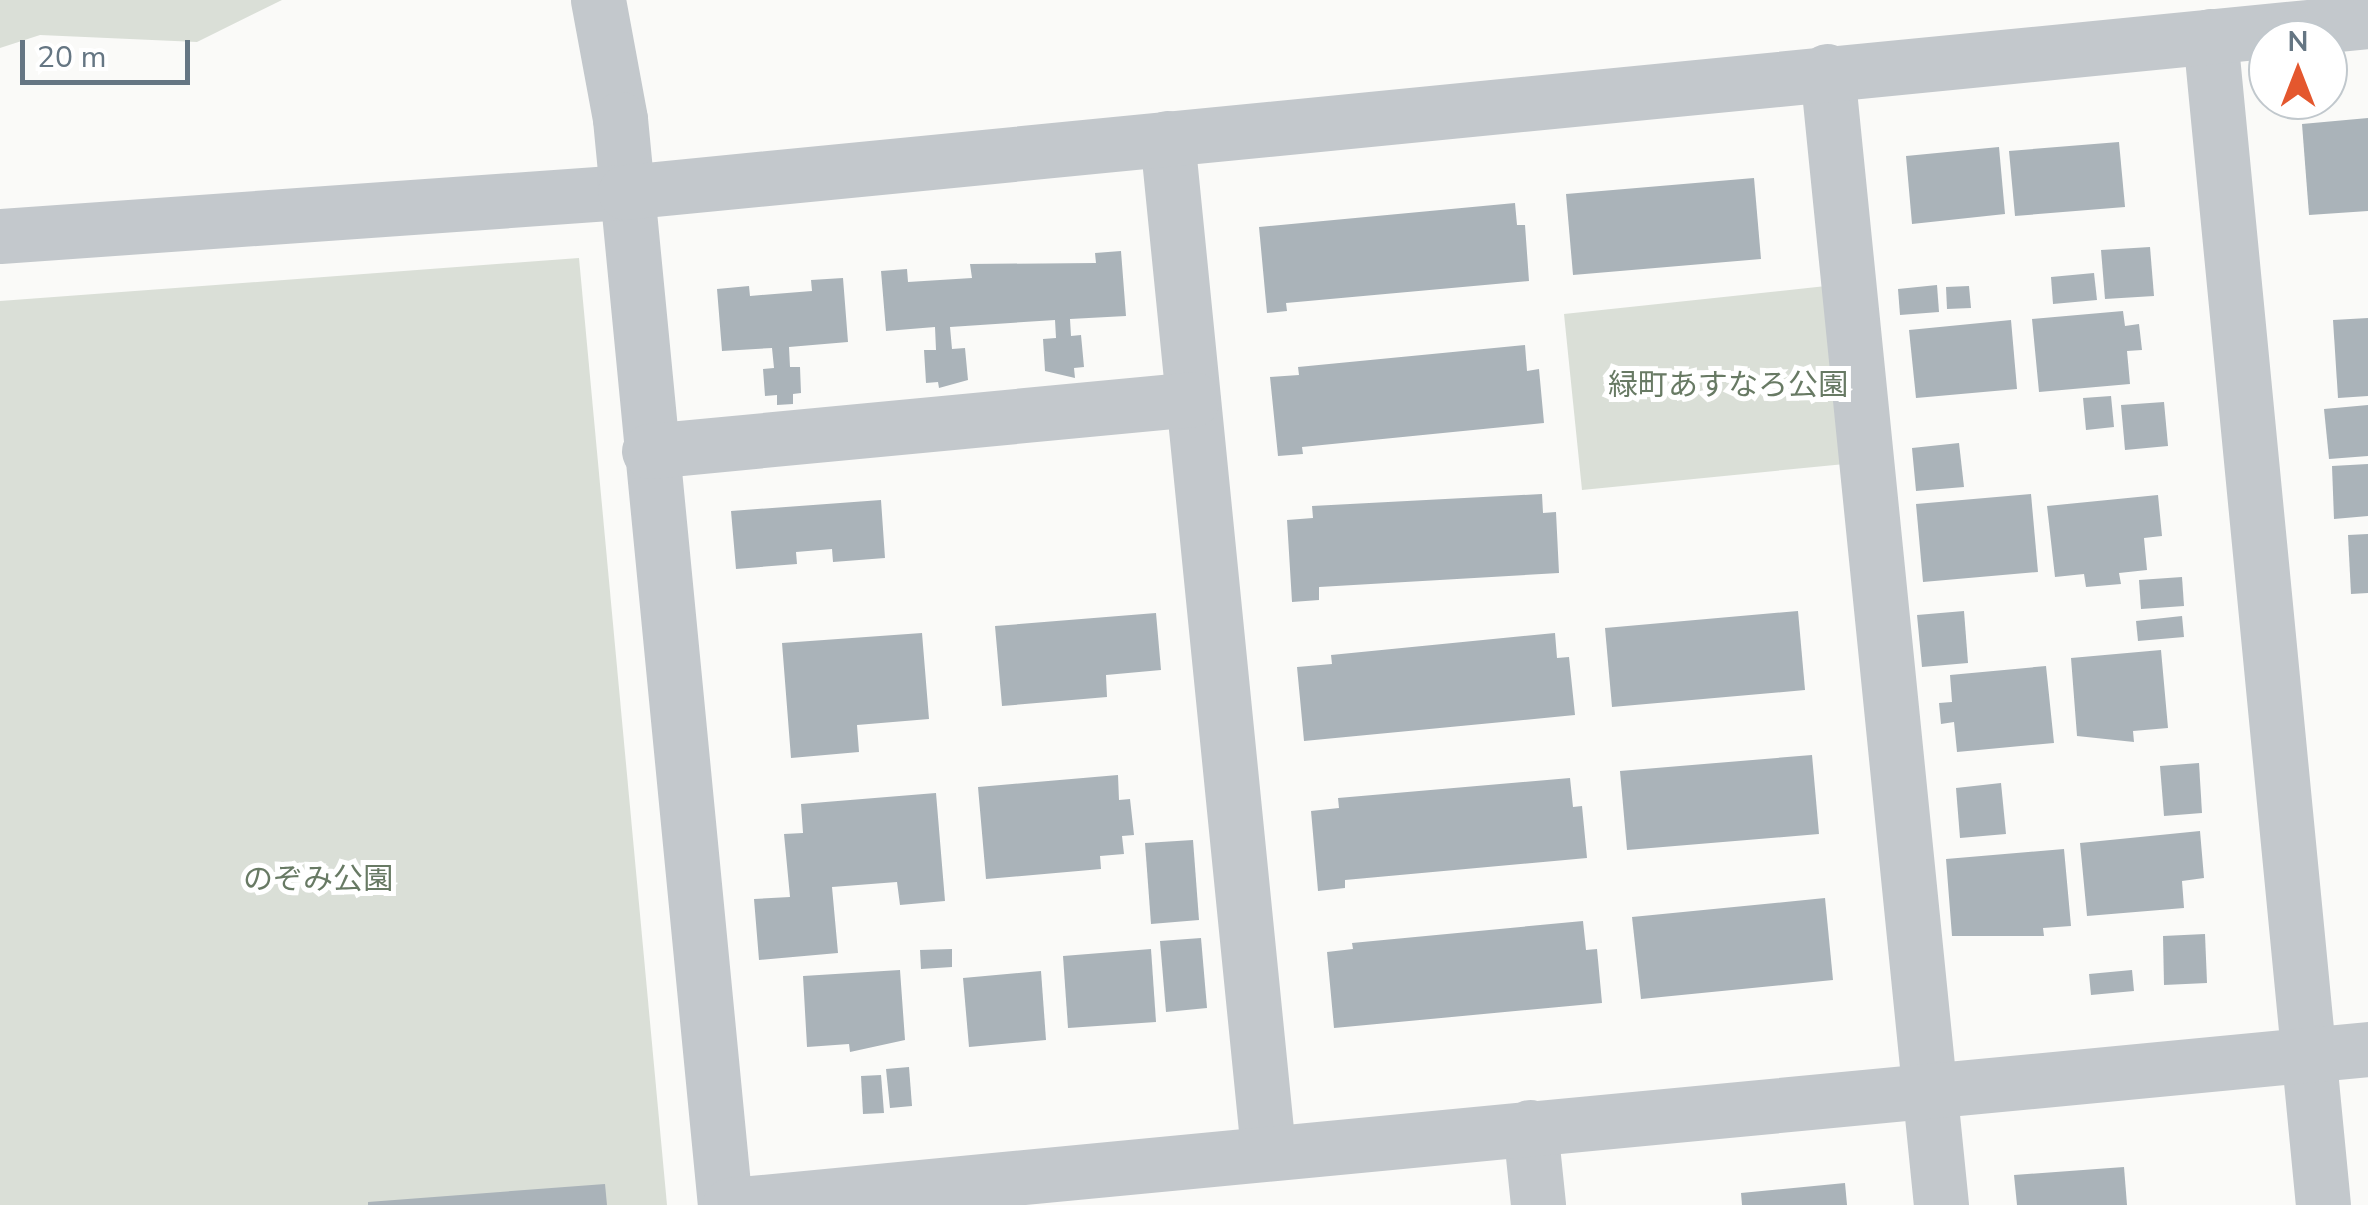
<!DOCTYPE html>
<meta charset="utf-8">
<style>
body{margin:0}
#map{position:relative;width:2368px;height:1205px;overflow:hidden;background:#fafaf8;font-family:"Nunito Sans","Noto Sans JP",sans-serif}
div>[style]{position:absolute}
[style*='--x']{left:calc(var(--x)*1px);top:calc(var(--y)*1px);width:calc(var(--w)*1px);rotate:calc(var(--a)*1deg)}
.green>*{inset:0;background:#dadfd7}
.building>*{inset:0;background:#aab3b9}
.street>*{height:55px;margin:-27.5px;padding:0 27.5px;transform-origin:27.5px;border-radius:27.5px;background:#c3c8cc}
span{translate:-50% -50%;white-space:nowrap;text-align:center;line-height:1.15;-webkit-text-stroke:10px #fff;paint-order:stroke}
.park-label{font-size:30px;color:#687a64}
.north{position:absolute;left:2248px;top:20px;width:100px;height:100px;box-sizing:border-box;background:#fff;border:2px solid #c1c8cd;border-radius:50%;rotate:0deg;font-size:28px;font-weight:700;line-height:40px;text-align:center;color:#657683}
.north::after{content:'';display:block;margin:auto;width:35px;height:45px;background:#e4572e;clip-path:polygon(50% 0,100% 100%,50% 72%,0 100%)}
.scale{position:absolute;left:20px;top:40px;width:170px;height:45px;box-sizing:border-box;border:5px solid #657683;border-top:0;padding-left:12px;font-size:30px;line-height:35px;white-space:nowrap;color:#657683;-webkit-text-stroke:8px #fff;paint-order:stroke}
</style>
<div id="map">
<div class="green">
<div style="clip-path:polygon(0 0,282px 0,197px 42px,40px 35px,0 48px)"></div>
<div style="clip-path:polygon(579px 258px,667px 1205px,0 1205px,0 301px)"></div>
<div style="clip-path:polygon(1826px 286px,1845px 464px,1582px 490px,1564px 314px)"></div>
</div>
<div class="building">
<div style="clip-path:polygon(2368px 118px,2368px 211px,2309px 215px,2302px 124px)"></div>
<div style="clip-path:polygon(2119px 142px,2125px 207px,2015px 216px,2009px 151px)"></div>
<div style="clip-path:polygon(1999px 147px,2005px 214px,1912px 224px,1906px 156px)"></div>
<div style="clip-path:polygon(1754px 178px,1761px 259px,1573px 275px,1566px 194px)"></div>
<div style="clip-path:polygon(1515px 203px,1517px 225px,1525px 225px,1529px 281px,1286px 303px,1287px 311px,1267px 313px,1259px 227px)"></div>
<div style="clip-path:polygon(2150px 247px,2154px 296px,2105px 299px,2101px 250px)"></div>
<div style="clip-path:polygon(1121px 251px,1126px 316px,1070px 319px,1071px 336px,1081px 335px,1084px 367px,1074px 368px,1075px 378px,1045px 371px,1043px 339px,1056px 338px,1055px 320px,950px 327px,952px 349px,965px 348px,968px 380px,939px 388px,938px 382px,926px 383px,924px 350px,936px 350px,935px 327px,886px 331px,881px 271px,907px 269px,908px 282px,972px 278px,970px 264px,1096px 263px,1095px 253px)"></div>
<div style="clip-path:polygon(2094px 273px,2097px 300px,2053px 304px,2051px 277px)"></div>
<div style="clip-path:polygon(843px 278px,848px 342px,789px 347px,790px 367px,800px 367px,801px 393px,793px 394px,793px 404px,777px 405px,777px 395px,765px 396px,763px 369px,774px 368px,772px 348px,722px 351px,717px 289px,749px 286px,750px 296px,812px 291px,811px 280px)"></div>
<div style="clip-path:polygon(1937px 285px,1939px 312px,1900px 315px,1898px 289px)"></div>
<div style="clip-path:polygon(1969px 286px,1971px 308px,1947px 309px,1946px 287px)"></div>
<div style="clip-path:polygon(2123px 311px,2125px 326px,2139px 324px,2142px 350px,2127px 351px,2130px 384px,2039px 392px,2032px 319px)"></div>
<div style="clip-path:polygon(2368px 318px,2368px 396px,2338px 398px,2333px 320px)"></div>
<div style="clip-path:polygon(2011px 320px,2017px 389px,1916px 398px,1909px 330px)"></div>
<div style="clip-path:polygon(1525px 345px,1527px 371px,1539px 369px,1544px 423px,1302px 447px,1303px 454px,1278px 456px,1270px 377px,1299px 375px,1298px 367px)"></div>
<div style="clip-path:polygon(2111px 396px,2114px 427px,2086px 430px,2083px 398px)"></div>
<div style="clip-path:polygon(2164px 402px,2168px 446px,2125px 450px,2121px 405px)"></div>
<div style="clip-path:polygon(2368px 405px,2368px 456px,2329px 459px,2324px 409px)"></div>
<div style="clip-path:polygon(1959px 443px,1964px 487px,1916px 491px,1912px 448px)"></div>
<div style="clip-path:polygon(2368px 464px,2368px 516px,2334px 519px,2332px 466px)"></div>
<div style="clip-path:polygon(1542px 494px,1543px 513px,1556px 512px,1559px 573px,1319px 587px,1319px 600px,1292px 602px,1287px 520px,1313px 518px,1312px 506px)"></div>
<div style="clip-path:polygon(2031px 494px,2038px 572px,1923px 582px,1916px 504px)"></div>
<div style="clip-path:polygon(2158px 495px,2162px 536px,2144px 538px,2147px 570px,2119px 573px,2121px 584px,2086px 587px,2084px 574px,2055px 577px,2047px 506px)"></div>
<div style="clip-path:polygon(881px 500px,885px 558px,833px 562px,832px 549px,796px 552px,797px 564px,736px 569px,731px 511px)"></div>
<div style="clip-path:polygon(2368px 534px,2368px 593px,2351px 594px,2348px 535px)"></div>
<div style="clip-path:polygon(2182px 577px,2184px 606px,2141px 609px,2139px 580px)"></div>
<div style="clip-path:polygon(1798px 611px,1805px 690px,1612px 707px,1605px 628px)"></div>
<div style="clip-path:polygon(1964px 611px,1968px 663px,1922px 667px,1917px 615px)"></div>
<div style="clip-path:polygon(1156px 613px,1161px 670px,1106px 675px,1107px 697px,1002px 706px,995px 626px)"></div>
<div style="clip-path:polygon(2182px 616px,2184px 637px,2138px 641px,2136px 621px)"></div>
<div style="clip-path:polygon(922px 633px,929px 719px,857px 725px,859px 752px,791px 758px,782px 643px)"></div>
<div style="clip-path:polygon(1555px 633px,1557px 658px,1569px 657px,1575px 715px,1304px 741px,1297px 667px,1332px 664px,1331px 655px)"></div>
<div style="clip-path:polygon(2161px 650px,2168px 728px,2133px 731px,2134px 742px,2077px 736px,2071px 658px)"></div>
<div style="clip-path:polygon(2046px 666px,2054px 743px,1957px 752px,1954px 722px,1941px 724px,1939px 703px,1952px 702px,1950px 675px)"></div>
<div style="clip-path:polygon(1812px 755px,1819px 834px,1627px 850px,1620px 771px)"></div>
<div style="clip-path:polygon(2199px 763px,2202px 813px,2164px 816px,2160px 766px)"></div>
<div style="clip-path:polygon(1118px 775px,1119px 800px,1130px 799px,1134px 835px,1122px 836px,1124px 854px,1100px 856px,1101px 869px,986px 879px,978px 787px)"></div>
<div style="clip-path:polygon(1570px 778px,1573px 807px,1582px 806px,1587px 858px,1345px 880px,1345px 888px,1318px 891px,1311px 811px,1339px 808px,1338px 798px)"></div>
<div style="clip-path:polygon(2001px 783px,2006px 834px,1960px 838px,1956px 788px)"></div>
<div style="clip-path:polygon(936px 793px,945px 901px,900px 905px,897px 882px,832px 887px,838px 953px,759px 960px,754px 899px,790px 897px,784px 834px,803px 833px,801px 804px)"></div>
<div style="clip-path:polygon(2200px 831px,2204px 878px,2182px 881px,2184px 908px,2087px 916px,2080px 843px)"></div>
<div style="clip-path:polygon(1193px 840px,1199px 920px,1151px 924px,1145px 843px)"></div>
<div style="clip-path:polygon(2064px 849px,2071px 926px,2043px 928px,2044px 936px,1952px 936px,1946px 859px)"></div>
<div style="clip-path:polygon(1825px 898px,1833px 980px,1641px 999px,1632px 917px)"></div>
<div style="clip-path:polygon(1583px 921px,1586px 950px,1597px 949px,1602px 1003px,1334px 1028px,1327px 952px,1353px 949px,1352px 943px)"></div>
<div style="clip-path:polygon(2205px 934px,2207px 983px,2164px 985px,2163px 936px)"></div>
<div style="clip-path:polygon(1201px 938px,1207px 1008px,1166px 1012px,1160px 941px)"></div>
<div style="clip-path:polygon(952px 949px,952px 967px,921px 969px,920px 950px)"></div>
<div style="clip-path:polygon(1151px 949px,1156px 1022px,1068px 1028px,1063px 956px)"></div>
<div style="clip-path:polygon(900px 970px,905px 1040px,850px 1052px,849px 1044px,807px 1047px,803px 976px)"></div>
<div style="clip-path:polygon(2132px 970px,2134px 991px,2091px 995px,2089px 974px)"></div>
<div style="clip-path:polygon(1041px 971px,1046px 1040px,969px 1047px,963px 978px)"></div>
<div style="clip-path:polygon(909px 1067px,912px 1106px,890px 1108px,886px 1069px)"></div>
<div style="clip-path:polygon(881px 1075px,884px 1113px,863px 1114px,861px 1076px)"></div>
<div style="clip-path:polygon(2124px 1167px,2127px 1205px,2017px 1205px,2014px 1175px)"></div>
<div style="clip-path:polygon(1845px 1183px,1847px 1205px,1742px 1205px,1741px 1193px)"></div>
<div style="clip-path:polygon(605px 1184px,607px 1205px,368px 1205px,368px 1202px)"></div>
</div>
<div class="street">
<div style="--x:598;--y:0;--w:121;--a:79.5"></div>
<div style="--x:620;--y:119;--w:1091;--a:84.48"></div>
<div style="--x:2210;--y:36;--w:1174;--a:84.48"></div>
<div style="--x:1827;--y:71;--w:1140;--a:84.26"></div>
<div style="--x:1167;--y:138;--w:1016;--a:84.3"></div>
<div style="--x:0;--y:236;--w:627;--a:-4.03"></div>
<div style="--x:625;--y:192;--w:1751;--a:-5.6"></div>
<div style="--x:649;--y:451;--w:546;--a:-5.46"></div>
<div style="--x:1530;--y:1127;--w:78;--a:84.1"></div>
<div style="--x:730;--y:1205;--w:1645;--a:-5.44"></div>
</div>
<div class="park-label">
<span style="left:1728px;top:386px">緑町あすなろ公園</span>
<span style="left:318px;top:880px">のぞみ公園</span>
</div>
<div class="north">N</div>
<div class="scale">20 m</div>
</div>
